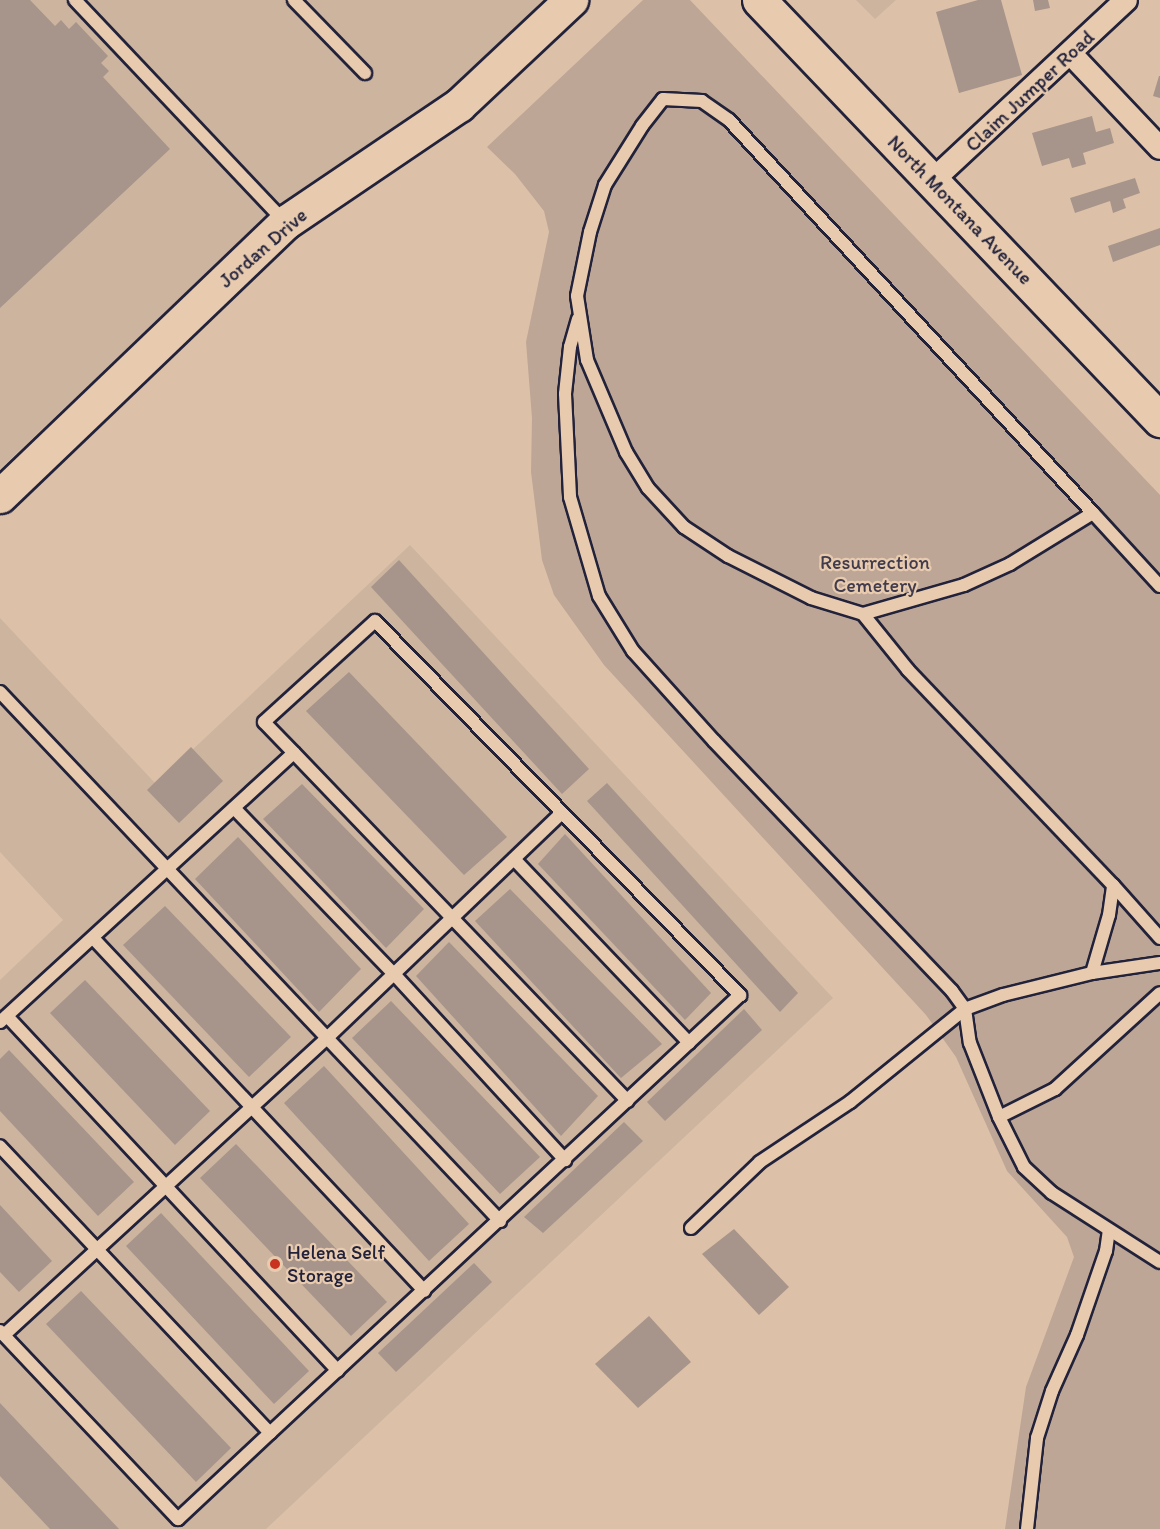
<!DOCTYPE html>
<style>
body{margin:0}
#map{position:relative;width:1160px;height:1529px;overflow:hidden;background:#dcc1a8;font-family:Itim,sans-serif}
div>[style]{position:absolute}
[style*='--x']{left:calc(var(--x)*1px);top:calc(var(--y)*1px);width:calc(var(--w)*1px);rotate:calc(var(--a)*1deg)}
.built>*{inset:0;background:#ccb49f}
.green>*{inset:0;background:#bda696}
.building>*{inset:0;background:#a7948a}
.roads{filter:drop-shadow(2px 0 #22223b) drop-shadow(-2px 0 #22223b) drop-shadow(0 2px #22223b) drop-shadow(0 -2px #22223b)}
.lane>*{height:12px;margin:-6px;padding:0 6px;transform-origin:6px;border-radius:6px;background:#e8cbaf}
.street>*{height:22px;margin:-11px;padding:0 11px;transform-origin:11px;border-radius:11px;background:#e8cbaf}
.secondary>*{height:33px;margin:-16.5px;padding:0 16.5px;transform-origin:16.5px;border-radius:16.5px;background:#e8cbaf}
.dots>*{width:16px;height:16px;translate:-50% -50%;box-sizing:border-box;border:3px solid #e8cbaf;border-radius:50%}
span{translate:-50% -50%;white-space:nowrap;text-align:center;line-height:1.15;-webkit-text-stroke:4.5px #e8cbaf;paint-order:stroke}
.street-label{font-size:20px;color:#22223b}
.park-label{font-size:20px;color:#413c4d}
.poi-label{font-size:20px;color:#22223b}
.left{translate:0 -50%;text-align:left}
</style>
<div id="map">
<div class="built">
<div style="clip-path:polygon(0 0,552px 0,458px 90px,302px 190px,254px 228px,0 469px)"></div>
<div style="clip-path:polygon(856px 0,896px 0,875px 19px)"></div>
<div style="clip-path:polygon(410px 545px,833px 998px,266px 1529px,0 1529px,0 980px,63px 920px,0 852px,0 618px,156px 784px)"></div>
</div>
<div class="green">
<div style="clip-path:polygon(643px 0,690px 0,1160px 495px,1160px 1529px,1005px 1529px,1026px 1387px,1074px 1257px,1067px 1237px,1007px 1171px,956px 1057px,926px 1015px,604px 665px,554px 595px,542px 560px,531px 472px,532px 418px,526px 342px,549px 232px,544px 211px,515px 174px,487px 147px)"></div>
</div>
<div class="building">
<div style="clip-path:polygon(0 0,30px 0,55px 26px,61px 20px,69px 29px,76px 22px,108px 56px,101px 63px,109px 71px,103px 77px,170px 149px,0 308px)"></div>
<div style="clip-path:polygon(978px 0,1001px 0,1022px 75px,959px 93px,936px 12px)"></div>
<div style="clip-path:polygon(1033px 0,1048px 0,1050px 8px,1035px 11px)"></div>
<div style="clip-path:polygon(1159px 76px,1160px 76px,1160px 98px,1153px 96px)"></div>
<div style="clip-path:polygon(1092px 116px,1096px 132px,1110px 128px,1114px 143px,1083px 153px,1086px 164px,1072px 168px,1069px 158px,1042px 166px,1032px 133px)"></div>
<div style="clip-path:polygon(1135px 178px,1140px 193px,1123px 199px,1126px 208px,1113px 213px,1110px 201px,1075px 213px,1070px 198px)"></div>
<div style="clip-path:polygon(1160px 228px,1160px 245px,1113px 262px,1108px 246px)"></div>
<div style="clip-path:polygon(399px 560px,589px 769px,562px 794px,371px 587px)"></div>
<div style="clip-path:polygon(349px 672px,507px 837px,464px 875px,306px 711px)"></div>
<div style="clip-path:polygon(191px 747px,223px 781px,179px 823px,147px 790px)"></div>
<div style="clip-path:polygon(607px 783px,798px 993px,780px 1012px,587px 801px)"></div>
<div style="clip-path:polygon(302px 784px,424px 909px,386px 948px,263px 819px)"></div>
<div style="clip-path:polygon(565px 834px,711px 993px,685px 1020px,538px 864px)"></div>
<div style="clip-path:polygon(238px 837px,361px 969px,319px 1012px,195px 879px)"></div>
<div style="clip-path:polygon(510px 889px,662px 1044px,621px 1078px,475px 921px)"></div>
<div style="clip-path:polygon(165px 906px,291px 1037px,249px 1077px,123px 945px)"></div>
<div style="clip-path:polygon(449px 942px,598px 1096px,561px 1136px,416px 976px)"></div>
<div style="clip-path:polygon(85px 980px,210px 1111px,175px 1145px,50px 1013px)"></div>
<div style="clip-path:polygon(391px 1001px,540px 1157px,500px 1194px,352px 1038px)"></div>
<div style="clip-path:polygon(744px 1009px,762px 1030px,665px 1121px,647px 1102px)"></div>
<div style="clip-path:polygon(9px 1050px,134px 1182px,98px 1216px,0 1111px,0 1059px)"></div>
<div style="clip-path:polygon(324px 1066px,469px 1224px,429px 1261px,284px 1103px)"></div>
<div style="clip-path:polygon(624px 1122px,643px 1141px,543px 1233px,524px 1217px)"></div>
<div style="clip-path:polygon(236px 1144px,387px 1302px,351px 1336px,200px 1178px)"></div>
<div style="clip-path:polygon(0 1205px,52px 1261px,19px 1292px,0 1272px)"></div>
<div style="clip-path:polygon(161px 1213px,309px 1371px,274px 1404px,126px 1246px)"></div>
<div style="clip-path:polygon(734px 1229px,789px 1287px,759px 1315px,702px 1254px)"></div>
<div style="clip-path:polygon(474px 1263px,492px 1282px,396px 1372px,378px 1353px)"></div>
<div style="clip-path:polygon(81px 1291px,231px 1448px,196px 1482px,46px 1324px)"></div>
<div style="clip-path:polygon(649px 1316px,691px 1362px,638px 1408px,595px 1364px)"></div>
<div style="clip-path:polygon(0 1403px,119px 1529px,50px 1529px,0 1476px)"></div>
</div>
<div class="roads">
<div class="lane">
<div style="--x:75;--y:0;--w:306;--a:46.6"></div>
<div style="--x:294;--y:0;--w:102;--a:45.8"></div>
<div style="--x:578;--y:319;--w:29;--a:106"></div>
<div style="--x:570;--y:347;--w:47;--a:96.1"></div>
<div style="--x:565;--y:394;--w:103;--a:87.2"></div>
<div style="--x:570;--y:497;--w:103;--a:73.7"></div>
<div style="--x:599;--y:596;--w:65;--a:58.3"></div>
<div style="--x:633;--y:651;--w:121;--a:48"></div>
<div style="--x:714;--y:741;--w:345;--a:46.4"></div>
<div style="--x:952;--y:991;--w:22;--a:54"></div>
<div style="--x:965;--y:1009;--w:34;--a:82"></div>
<div style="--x:970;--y:1043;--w:79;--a:68.6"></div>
<div style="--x:999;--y:1117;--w:56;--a:63.4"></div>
<div style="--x:1024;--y:1167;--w:38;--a:43"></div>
<div style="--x:1052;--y:1193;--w:128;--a:32.6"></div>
<div style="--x:1093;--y:513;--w:536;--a:-132.81"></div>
<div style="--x:729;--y:120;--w:33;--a:-145"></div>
<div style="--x:702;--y:101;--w:39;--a:-177"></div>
<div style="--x:663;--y:99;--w:34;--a:128"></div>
<div style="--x:642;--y:126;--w:70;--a:122.1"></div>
<div style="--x:605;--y:185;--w:49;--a:107.7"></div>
<div style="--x:590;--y:232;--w:65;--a:101.5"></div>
<div style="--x:577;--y:296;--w:65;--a:81.1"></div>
<div style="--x:587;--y:360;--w:100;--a:67"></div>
<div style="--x:626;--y:452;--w:42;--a:58.6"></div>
<div style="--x:648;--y:488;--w:53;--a:47.3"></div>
<div style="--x:684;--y:527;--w:53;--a:33.4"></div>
<div style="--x:728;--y:556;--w:93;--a:26.8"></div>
<div style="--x:811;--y:598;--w:54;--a:17.1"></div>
<div style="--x:863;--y:614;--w:72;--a:51.2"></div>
<div style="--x:908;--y:670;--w:297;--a:46.4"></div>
<div style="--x:1113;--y:885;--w:71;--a:48.4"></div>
<div style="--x:863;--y:614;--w:105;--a:-16"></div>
<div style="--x:964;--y:585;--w:51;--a:-24.5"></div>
<div style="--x:1010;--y:564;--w:97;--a:-31.6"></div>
<div style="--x:1093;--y:513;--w:99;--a:47.5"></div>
<div style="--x:0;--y:692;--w:728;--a:46.61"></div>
<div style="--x:294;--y:753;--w:482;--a:46.2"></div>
<div style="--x:234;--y:808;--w:231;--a:46.1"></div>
<div style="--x:394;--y:974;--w:253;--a:47.4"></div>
<div style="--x:514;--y:859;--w:254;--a:46.4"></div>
<div style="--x:93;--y:938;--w:484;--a:46.8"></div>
<div style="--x:1092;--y:973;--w:60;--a:-73.7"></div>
<div style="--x:1109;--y:915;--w:30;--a:-82"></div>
<div style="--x:7;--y:1016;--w:485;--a:47"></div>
<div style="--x:0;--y:1022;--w:398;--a:-42.5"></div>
<div style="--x:294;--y:753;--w:43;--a:-134.1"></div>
<div style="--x:264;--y:722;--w:150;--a:-42.3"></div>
<div style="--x:375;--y:621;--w:523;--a:45.7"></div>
<div style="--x:740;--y:995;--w:642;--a:137.02"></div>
<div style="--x:270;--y:1433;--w:394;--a:-133.3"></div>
<div style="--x:999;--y:1117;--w:63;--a:-26.6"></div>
<div style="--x:1055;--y:1089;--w:142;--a:-42.4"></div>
<div style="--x:691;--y:1228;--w:95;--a:-43.7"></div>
<div style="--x:760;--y:1162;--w:108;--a:-33.7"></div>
<div style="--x:850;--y:1102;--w:148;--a:-39"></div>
<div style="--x:965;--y:1009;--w:40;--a:-20.2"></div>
<div style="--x:1003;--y:995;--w:92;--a:-13.9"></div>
<div style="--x:1092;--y:973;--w:69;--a:-8.4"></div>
<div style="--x:0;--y:1331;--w:259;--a:46.6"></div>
<div style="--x:178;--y:1519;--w:126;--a:-43.1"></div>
<div style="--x:4;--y:1335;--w:439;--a:-42.6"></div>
<div style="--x:327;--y:1038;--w:325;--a:-43.8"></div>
<div style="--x:1027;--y:1529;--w:92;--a:-83.7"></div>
<div style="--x:1037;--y:1438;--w:49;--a:-72.3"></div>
<div style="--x:1052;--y:1391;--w:61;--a:-65.9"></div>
<div style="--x:1077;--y:1335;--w:89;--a:-71"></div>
<div style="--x:1106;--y:1251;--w:21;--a:-82"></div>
</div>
<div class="street">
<div style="--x:1071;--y:54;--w:129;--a:46.6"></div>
<div style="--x:932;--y:181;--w:265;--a:-43"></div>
</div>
<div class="secondary">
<div style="--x:759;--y:0;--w:581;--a:46.33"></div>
<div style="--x:0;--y:496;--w:396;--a:-43.8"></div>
<div style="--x:286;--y:222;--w:209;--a:-34.1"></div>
<div style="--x:459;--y:105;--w:154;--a:-43.2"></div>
</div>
</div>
<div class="dots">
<div style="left:275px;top:1264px;background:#c8321e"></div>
</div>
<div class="street-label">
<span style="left:1030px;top:91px;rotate:-43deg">Claim Jumper Road</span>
<span style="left:960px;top:210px;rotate:46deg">North Montana Avenue</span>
<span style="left:263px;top:248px;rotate:-41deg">Jordan Drive</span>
</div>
<div class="park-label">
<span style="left:875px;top:574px">Resurrection<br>Cemetery</span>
</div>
<div class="poi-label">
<span class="left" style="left:287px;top:1264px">Helena Self<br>Storage</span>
</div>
</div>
